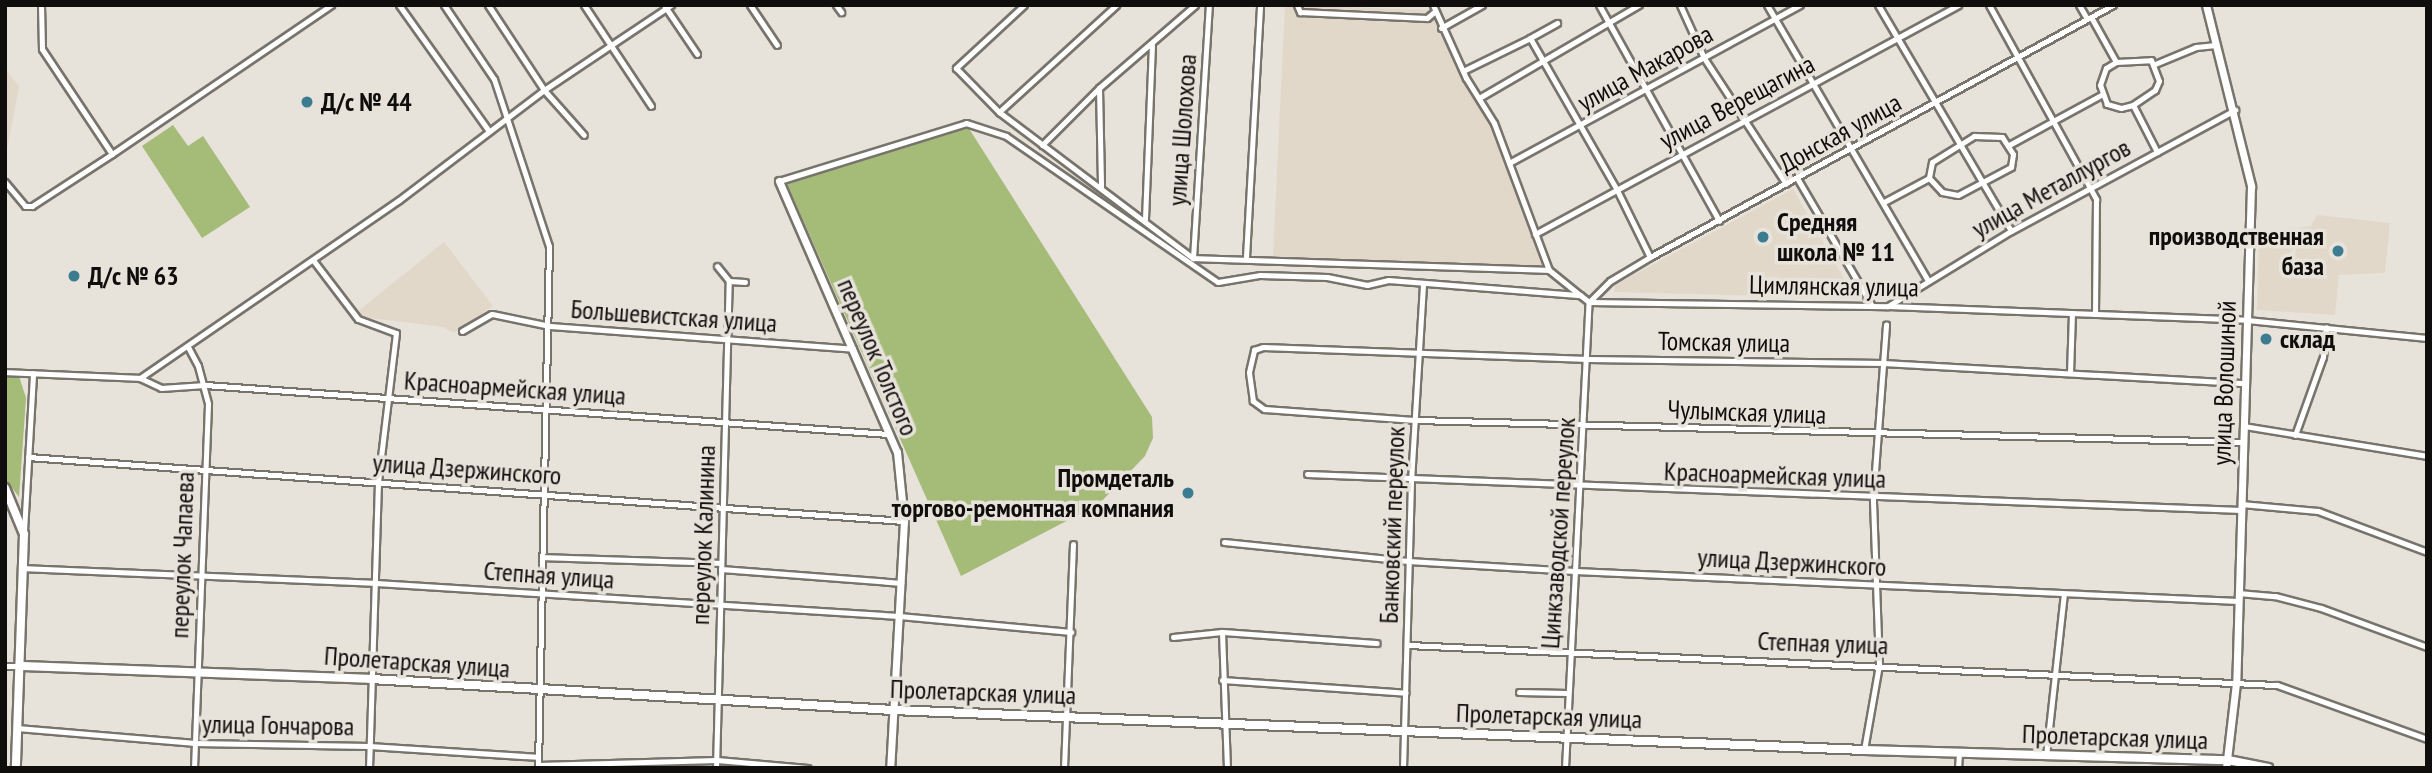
<!DOCTYPE html>
<meta charset="utf-8">
<style>
body{margin:0}
#map{position:relative;width:2432px;height:773px;overflow:hidden;background:#e7e2da;font-family:"PT Sans Narrow",sans-serif}
div>[style]{position:absolute}
[style*='--x']{left:calc(var(--x)*1px);top:calc(var(--y)*1px);width:calc(var(--w)*1px);rotate:calc(var(--a)*1deg)}
.built>*{inset:0;background:#e1d8c9}
.green>*{inset:0;background:#a5bb78}
.roads{filter:drop-shadow(2px 0 #78746c) drop-shadow(-2px 0 #78746c) drop-shadow(0 2px #78746c) drop-shadow(0 -2px #78746c)}
.minor>*{height:5px;margin:-2.5px;padding:0 2.5px;transform-origin:2.5px;border-radius:2.5px;background:#fff}
.tertiary>*{height:7px;margin:-3.5px;padding:0 3.5px;transform-origin:3.5px;border-radius:3.5px;background:#fff}
.secondary>*{height:8px;margin:-4px;padding:0 4px;transform-origin:4px;border-radius:4px;background:#fff}
.dots>*{width:19px;height:19px;translate:-50% -50%;box-sizing:border-box;border:4px solid #e7e2da;border-radius:50%}
span{translate:-50% -50%;white-space:nowrap;text-align:center;line-height:1.15;-webkit-text-stroke:7px #e7e2da;paint-order:stroke}
.street-label{font-size:26px;color:#100e0c}
.poi-label{font-size:26px;color:#100e0c;font-weight:700}
.left{translate:0 -50%;text-align:left}
.right{translate:-100% -50%;text-align:right}
.frame{position:absolute;inset:0;border:7px solid #100e0c;pointer-events:none}
</style>
<div id="map">
<div class="built">
<div style="clip-path:polygon(1285px 5px,1429px 10px,1492px 123px,1544px 266px,1273px 256px)"></div>
<div style="clip-path:polygon(5px 68px,19px 87px,5px 160px)"></div>
<div style="clip-path:polygon(1793px 189px,1855px 298px,1614px 292px,1615px 285px)"></div>
<div style="clip-path:polygon(2317px 215px,2390px 223px,2385px 273px,2339px 275px,2335px 315px,2257px 310px,2259px 233px,2311px 226px)"></div>
<div style="clip-path:polygon(444px 242px,493px 306px,454px 333px,443px 327px,362px 317px,357px 312px)"></div>
</div>
<div class="green">
<div style="clip-path:polygon(173px 125px,188px 146px,203px 136px,250px 207px,202px 238px,142px 146px)"></div>
<div style="clip-path:polygon(968px 127px,1152px 417px,1153px 438px,1145px 456px,1099px 504px,961px 576px,787px 184px)"></div>
<div style="clip-path:polygon(5px 375px,19px 376px,26px 398px,19px 497px,5px 479px)"></div>
</div>
<div class="roads">
<div class="minor">
<div style="--x:41;--y:5;--w:44;--a:88.7"></div>
<div style="--x:42;--y:49;--w:126;--a:56.3"></div>
<div style="--x:112;--y:154;--w:265;--a:-34.2"></div>
<div style="--x:399;--y:5;--w:153;--a:54.5"></div>
<div style="--x:444;--y:5;--w:89;--a:56"></div>
<div style="--x:494;--y:79;--w:176;--a:71.8"></div>
<div style="--x:549;--y:246;--w:522;--a:91.21"></div>
<div style="--x:488;--y:5;--w:102;--a:56.6"></div>
<div style="--x:544;--y:90;--w:60;--a:48.4"></div>
<div style="--x:584;--y:5;--w:121;--a:56.4"></div>
<div style="--x:664;--y:5;--w:59;--a:56"></div>
<div style="--x:750;--y:5;--w:48;--a:56"></div>
<div style="--x:836;--y:5;--w:9;--a:54"></div>
<div style="--x:1024;--y:5;--w:93;--a:137.2"></div>
<div style="--x:956;--y:68;--w:62;--a:45.7"></div>
<div style="--x:999;--y:112;--w:243;--a:37"></div>
<div style="--x:1193;--y:258;--w:356;--a:1.9"></div>
<div style="--x:1297;--y:5;--w:8;--a:67"></div>
<div style="--x:1300;--y:12;--w:127;--a:2.7"></div>
<div style="--x:1427;--y:18;--w:11;--a:-41"></div>
<div style="--x:1433;--y:5;--w:80;--a:65.7"></div>
<div style="--x:1466;--y:78;--w:53;--a:58.1"></div>
<div style="--x:1494;--y:123;--w:157;--a:69.5"></div>
<div style="--x:1549;--y:270;--w:40;--a:39"></div>
<div style="--x:1599;--y:5;--w:247;--a:60.9"></div>
<div style="--x:1680;--y:5;--w:58;--a:65.6"></div>
<div style="--x:1704;--y:58;--w:150;--a:56.9"></div>
<div style="--x:1767;--y:5;--w:319;--a:59.7"></div>
<div style="--x:1878;--y:5;--w:262;--a:59.5"></div>
<div style="--x:1989;--y:5;--w:222;--a:61.1"></div>
<div style="--x:2096;--y:199;--w:115;--a:90.5"></div>
<div style="--x:2079;--y:5;--w:16;--a:60"></div>
<div style="--x:2091;--y:17;--w:51;--a:60.9"></div>
<div style="--x:1441;--y:28;--w:47;--a:-29.3"></div>
<div style="--x:1530;--y:38;--w:31;--a:-29"></div>
<div style="--x:2151;--y:60;--w:22;--a:69"></div>
<div style="--x:2159;--y:81;--w:10;--a:114"></div>
<div style="--x:2155;--y:90;--w:27;--a:146"></div>
<div style="--x:2133;--y:105;--w:12;--a:166"></div>
<div style="--x:2121;--y:108;--w:15;--a:-164"></div>
<div style="--x:2107;--y:104;--w:20;--a:-110"></div>
<div style="--x:2100;--y:85;--w:18;--a:-71"></div>
<div style="--x:2106;--y:68;--w:12;--a:-31"></div>
<div style="--x:2116;--y:62;--w:35;--a:-3"></div>
<div style="--x:2155;--y:64;--w:44;--a:-22.5"></div>
<div style="--x:2196;--y:47;--w:20;--a:-6"></div>
<div style="--x:1463;--y:71;--w:75;--a:-26.2"></div>
<div style="--x:1530;--y:38;--w:173;--a:60.2"></div>
<div style="--x:1616;--y:188;--w:77;--a:63.8"></div>
<div style="--x:1099;--y:88;--w:98;--a:88.8"></div>
<div style="--x:1479;--y:98;--w:185;--a:-30.2"></div>
<div style="--x:2133;--y:105;--w:53;--a:62.9"></div>
<div style="--x:999;--y:112;--w:159;--a:-42.4"></div>
<div style="--x:1042;--y:145;--w:81;--a:-45"></div>
<div style="--x:1099;--y:88;--w:127;--a:-40.8"></div>
<div style="--x:2009;--y:145;--w:105;--a:-28.5"></div>
<div style="--x:1509;--y:163;--w:331;--a:-28.5"></div>
<div style="--x:1797;--y:178;--w:148;--a:59.6"></div>
<div style="--x:779;--y:181;--w:196;--a:-17.2"></div>
<div style="--x:966;--y:123;--w:42;--a:18"></div>
<div style="--x:1006;--y:136;--w:257;--a:34.6"></div>
<div style="--x:1218;--y:282;--w:43;--a:-9.5"></div>
<div style="--x:1260;--y:275;--w:67;--a:1.7"></div>
<div style="--x:1327;--y:277;--w:41;--a:11.3"></div>
<div style="--x:1367;--y:285;--w:22;--a:-13"></div>
<div style="--x:1388;--y:280;--w:193;--a:4.5"></div>
<div style="--x:1580;--y:295;--w:11;--a:38"></div>
<div style="--x:1589;--y:302;--w:299;--a:0.8"></div>
<div style="--x:1888;--y:306;--w:359;--a:2.2"></div>
<div style="--x:2247;--y:320;--w:181;--a:5.7"></div>
<div style="--x:5;--y:182;--w:31;--a:50"></div>
<div style="--x:25;--y:206;--w:7;--a:0"></div>
<div style="--x:32;--y:206;--w:95;--a:-33"></div>
<div style="--x:1884;--y:202;--w:51;--a:-28.1"></div>
<div style="--x:1929;--y:178;--w:19;--a:47"></div>
<div style="--x:1942;--y:192;--w:16;--a:11"></div>
<div style="--x:1958;--y:195;--w:60;--a:-27.8"></div>
<div style="--x:2011;--y:167;--w:13;--a:-81"></div>
<div style="--x:2013;--y:154;--w:20;--a:-123"></div>
<div style="--x:2002;--y:137;--w:28;--a:-178"></div>
<div style="--x:1974;--y:136;--w:49;--a:148.2"></div>
<div style="--x:1932;--y:162;--w:16;--a:101"></div>
<div style="--x:1145;--y:219;--w:174;--a:-87.7"></div>
<div style="--x:1535;--y:234;--w:481;--a:-28.4"></div>
<div style="--x:1246;--y:257;--w:252;--a:-86.8"></div>
<div style="--x:1193;--y:258;--w:254;--a:-86.4"></div>
<div style="--x:313;--y:260;--w:74;--a:52.7"></div>
<div style="--x:358;--y:319;--w:40;--a:20.2"></div>
<div style="--x:396;--y:333;--w:150;--a:96.9"></div>
<div style="--x:378;--y:482;--w:286;--a:91.8"></div>
<div style="--x:717;--y:266;--w:19;--a:51"></div>
<div style="--x:1888;--y:306;--w:144;--a:-31.4"></div>
<div style="--x:2011;--y:231;--w:255;--a:-28.4"></div>
<div style="--x:462;--y:331;--w:34;--a:-30"></div>
<div style="--x:492;--y:314;--w:59;--a:11.7"></div>
<div style="--x:550;--y:326;--w:304;--a:4.3"></div>
<div style="--x:188;--y:347;--w:21;--a:62"></div>
<div style="--x:198;--y:366;--w:39;--a:75"></div>
<div style="--x:208;--y:404;--w:364;--a:92.2"></div>
<div style="--x:5;--y:372;--w:135;--a:2.5"></div>
<div style="--x:140;--y:378;--w:314;--a:-34.5"></div>
<div style="--x:399;--y:200;--w:182;--a:-37.2"></div>
<div style="--x:544;--y:90;--w:153;--a:-33.8"></div>
<div style="--x:2070;--y:373;--w:60;--a:-88.1"></div>
<div style="--x:140;--y:378;--w:23;--a:25"></div>
<div style="--x:161;--y:388;--w:44;--a:-3.9"></div>
<div style="--x:205;--y:385;--w:686;--a:4.1"></div>
<div style="--x:2244;--y:426;--w:185;--a:9.3"></div>
<div style="--x:2295;--y:435;--w:83;--a:-70.3"></div>
<div style="--x:2323;--y:357;--w:30;--a:-84"></div>
<div style="--x:2244;--y:442;--w:830;--a:-178.48"></div>
<div style="--x:1414;--y:420;--w:150;--a:-175.8"></div>
<div style="--x:1264;--y:409;--w:14;--a:-144"></div>
<div style="--x:1253;--y:401;--w:29;--a:-98"></div>
<div style="--x:1249;--y:372;--w:23;--a:-77"></div>
<div style="--x:1254;--y:350;--w:9;--a:-18"></div>
<div style="--x:1263;--y:347;--w:325;--a:2.1"></div>
<div style="--x:1588;--y:359;--w:295;--a:0.8"></div>
<div style="--x:1883;--y:363;--w:363;--a:3.2"></div>
<div style="--x:28;--y:457;--w:878;--a:4.18"></div>
<div style="--x:1307;--y:474;--w:935;--a:2.21"></div>
<div style="--x:2241;--y:504;--w:77;--a:5.2"></div>
<div style="--x:2318;--y:511;--w:116;--a:20.6"></div>
<div style="--x:24;--y:531;--w:158;--a:-86.7"></div>
<div style="--x:1224;--y:542;--w:185;--a:5.9"></div>
<div style="--x:1408;--y:561;--w:167;--a:3.4"></div>
<div style="--x:1575;--y:571;--w:664;--a:2.59"></div>
<div style="--x:542;--y:557;--w:179;--a:1.9"></div>
<div style="--x:23;--y:568;--w:353;--a:2.4"></div>
<div style="--x:376;--y:583;--w:524;--a:3.61"></div>
<div style="--x:899;--y:616;--w:173;--a:5.3"></div>
<div style="--x:721;--y:569;--w:181;--a:4.4"></div>
<div style="--x:2238;--y:593;--w:37;--a:5"></div>
<div style="--x:2275;--y:596;--w:48;--a:14.6"></div>
<div style="--x:2321;--y:608;--w:113;--a:20.2"></div>
<div style="--x:1222;--y:632;--w:136;--a:87.9"></div>
<div style="--x:1173;--y:637;--w:49;--a:-5.8"></div>
<div style="--x:1222;--y:632;--w:155;--a:4.1"></div>
<div style="--x:1408;--y:645;--w:870;--a:2.64"></div>
<div style="--x:2277;--y:685;--w:159;--a:19.8"></div>
<div style="--x:5;--y:666;--w:15;--a:0"></div>
<div style="--x:1222;--y:680;--w:184;--a:4"></div>
<div style="--x:1519;--y:692;--w:48;--a:1.2"></div>
<div style="--x:17;--y:728;--w:179;--a:4.8"></div>
<div style="--x:195;--y:743;--w:174;--a:1"></div>
<div style="--x:369;--y:746;--w:168;--a:3.7"></div>
<div style="--x:1864;--y:750;--w:86;--a:-80"></div>
<div style="--x:1879;--y:665;--w:167;--a:-92.1"></div>
<div style="--x:1873;--y:498;--w:174;--a:-85.7"></div>
<div style="--x:2046;--y:756;--w:163;--a:-83.7"></div>
<div style="--x:538;--y:765;--w:179;--a:-1.6"></div>
<div style="--x:717;--y:760;--w:91;--a:5"></div>
<div style="--x:716;--y:768;--w:487;--a:-88.5"></div>
<div style="--x:729;--y:281;--w:16;--a:4"></div>
<div style="--x:1064;--y:768;--w:224;--a:-87.7"></div>
<div style="--x:1403;--y:768;--w:287;--a:-88.4"></div>
<div style="--x:1411;--y:481;--w:198;--a:-86.5"></div>
<div style="--x:1565;--y:768;--w:467;--a:-87.1"></div>
<div style="--x:1589;--y:302;--w:30;--a:-45"></div>
<div style="--x:1610;--y:281;--w:47;--a:-31"></div>
<div style="--x:1650;--y:257;--w:527;--a:-28.56"></div>
<div style="--x:1958;--y:768;--w:15;--a:-86"></div>
</div>
<div class="tertiary">
<div style="--x:2206;--y:5;--w:187;--a:76"></div>
<div style="--x:2251;--y:186;--w:497;--a:91.7"></div>
<div style="--x:2236;--y:683;--w:86;--a:96.7"></div>
<div style="--x:779;--y:181;--w:296;--a:66.5"></div>
<div style="--x:897;--y:452;--w:69;--a:84.2"></div>
<div style="--x:904;--y:521;--w:247;--a:93.2"></div>
</div>
<div class="secondary">
<div style="--x:5;--y:488;--w:50;--a:67.6"></div>
<div style="--x:24;--y:534;--w:234;--a:92"></div>
<div style="--x:20;--y:666;--w:351;--a:2.1"></div>
<div style="--x:371;--y:679;--w:523;--a:3.4"></div>
<div style="--x:893;--y:710;--w:972;--a:2.36"></div>
<div style="--x:1864;--y:750;--w:364;--a:1.6"></div>
<div style="--x:2228;--y:760;--w:41;--a:11.3"></div>
</div>
</div>
<div class="dots">
<div style="left:307px;top:102px;background:#3c7c90"></div>
<div style="left:1763px;top:237px;background:#3c7c90"></div>
<div style="left:2338px;top:251px;background:#3c7c90"></div>
<div style="left:74px;top:276px;background:#3c7c90"></div>
<div style="left:2266px;top:339px;background:#3c7c90"></div>
<div style="left:1188px;top:493px;background:#3c7c90"></div>
</div>
<div class="street-label">
<span style="left:1645px;top:68px;rotate:-29deg">улица Макарова</span>
<span style="left:1737px;top:102px;rotate:-28deg">улица Верещагина</span>
<span style="left:1182px;top:130px;rotate:-86deg">улица Шолохова</span>
<span style="left:1840px;top:133px;rotate:-29deg">Донская улица</span>
<span style="left:2051px;top:188px;rotate:-29deg">улица Металлургов</span>
<span style="left:1834px;top:286px;rotate:1deg">Цимлянская улица</span>
<span style="left:674px;top:316px;rotate:4deg">Большевистская улица</span>
<span style="left:1724px;top:342px;rotate:1deg">Томская улица</span>
<span style="left:878px;top:357px;rotate:67deg">переулок Толстого</span>
<span style="left:2224px;top:383px;rotate:-88deg">улица Волошиной</span>
<span style="left:515px;top:388px;rotate:4deg">Красноармейская улица</span>
<span style="left:1747px;top:412px;rotate:2deg">Чулымская улица</span>
<span style="left:467px;top:469px;rotate:4deg">улица Дзержинского</span>
<span style="left:1775px;top:475px;rotate:2deg">Красноармейская улица</span>
<span style="left:1392px;top:525px;rotate:-88deg">Банковский переулок</span>
<span style="left:1558px;top:533px;rotate:-86deg">Цинкзаводской переулок</span>
<span style="left:703px;top:535px;rotate:-88deg">переулок Калинина</span>
<span style="left:182px;top:555px;rotate:-88deg">переулок Чапаева</span>
<span style="left:1792px;top:562px;rotate:3deg">улица Дзержинского</span>
<span style="left:549px;top:575px;rotate:4deg">Степная улица</span>
<span style="left:1823px;top:643px;rotate:2deg">Степная улица</span>
<span style="left:417px;top:662px;rotate:4deg">Пролетарская улица</span>
<span style="left:983px;top:692px;rotate:2deg">Пролетарская улица</span>
<span style="left:1549px;top:716px;rotate:2deg">Пролетарская улица</span>
<span style="left:278px;top:725px;rotate:1deg">улица Гончарова</span>
<span style="left:2115px;top:737px;rotate:2deg">Пролетарская улица</span>
</div>
<div class="poi-label">
<span class="left" style="left:321px;top:102px">Д/с № 44</span>
<span class="left" style="left:1777px;top:237px">Средняя<br>школа № 11</span>
<span class="right" style="left:2324px;top:251px">производственная<br>база</span>
<span class="left" style="left:88px;top:276px">Д/с № 63</span>
<span class="left" style="left:2280px;top:339px">склад</span>
<span class="right" style="left:1174px;top:493px">Промдеталь<br>торгово-ремонтная компания</span>
</div>
<div class="frame"></div>
</div>
